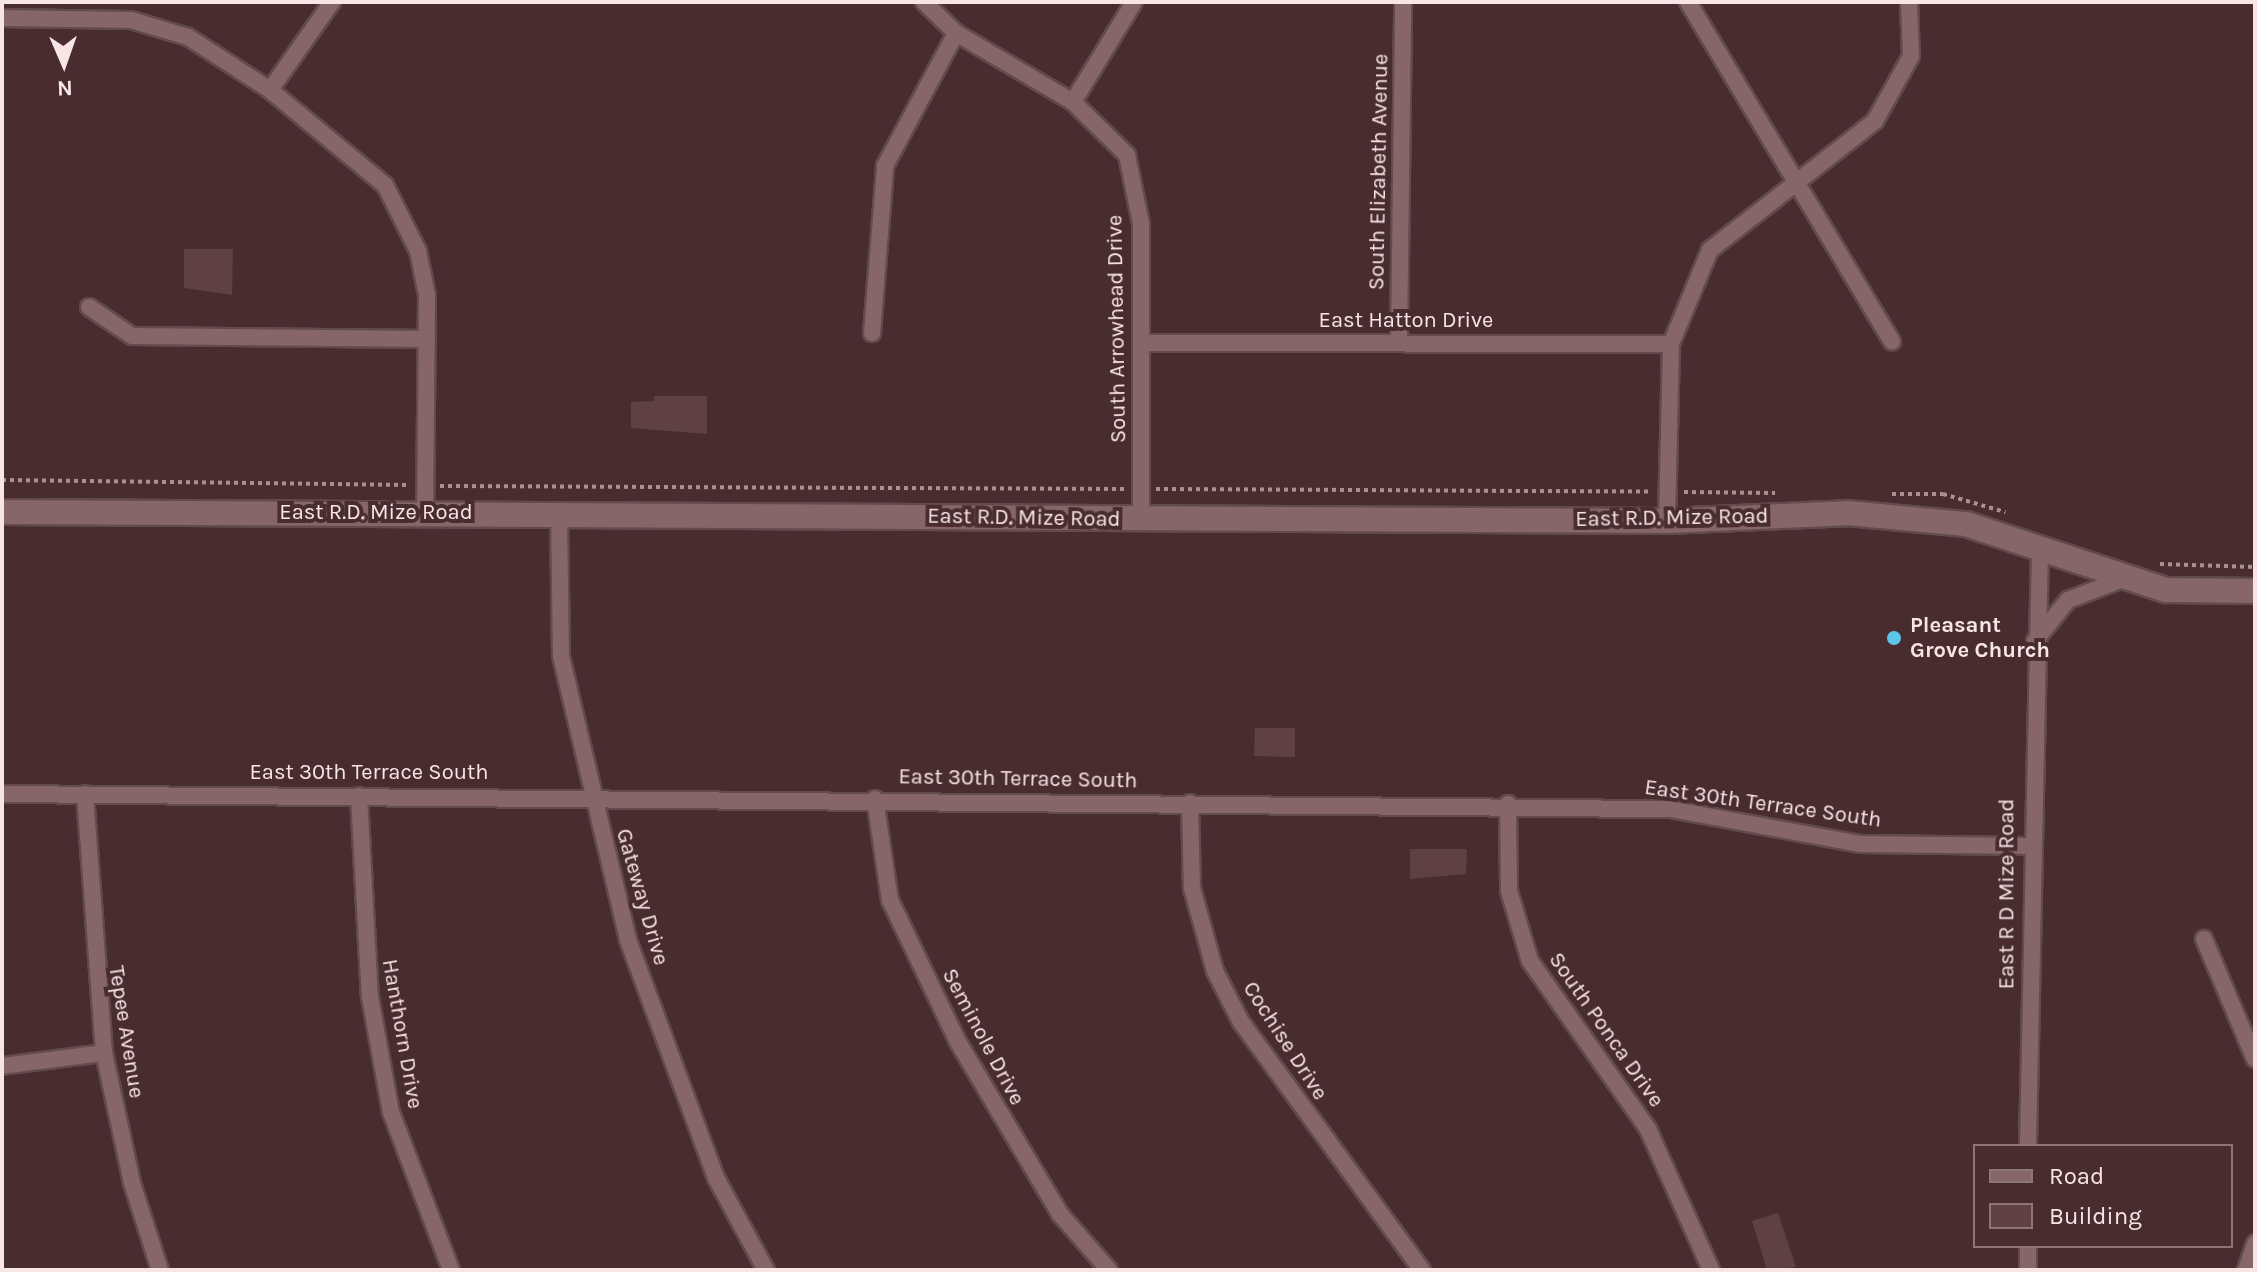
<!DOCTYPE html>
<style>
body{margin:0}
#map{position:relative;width:2257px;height:1272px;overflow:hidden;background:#482c2f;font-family:Karla,sans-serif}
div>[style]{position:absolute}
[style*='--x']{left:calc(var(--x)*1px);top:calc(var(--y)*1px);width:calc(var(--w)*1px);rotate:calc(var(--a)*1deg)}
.building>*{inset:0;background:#5f4145}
.path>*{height:4px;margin-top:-2px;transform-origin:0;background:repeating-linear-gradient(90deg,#a89193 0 4px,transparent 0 8px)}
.roads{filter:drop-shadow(2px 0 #624a4d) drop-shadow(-2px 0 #624a4d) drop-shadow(0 2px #624a4d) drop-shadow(0 -2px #624a4d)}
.street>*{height:16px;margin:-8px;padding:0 8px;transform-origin:8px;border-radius:8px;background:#866669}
.secondary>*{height:24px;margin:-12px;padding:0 12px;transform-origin:12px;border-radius:12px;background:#866669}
.dots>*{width:22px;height:22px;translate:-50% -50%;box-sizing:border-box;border:4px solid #482c2f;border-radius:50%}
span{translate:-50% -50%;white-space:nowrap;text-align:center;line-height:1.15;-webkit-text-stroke:8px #482c2f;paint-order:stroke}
.street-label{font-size:22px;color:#f8e5e6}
.poi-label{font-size:22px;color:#f8e5e6;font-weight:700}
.left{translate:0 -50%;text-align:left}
.frame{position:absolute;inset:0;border:4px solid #f8e5e6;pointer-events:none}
.legend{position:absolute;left:1973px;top:1144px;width:260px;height:104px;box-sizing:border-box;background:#482c2f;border:2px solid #8e7678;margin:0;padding:10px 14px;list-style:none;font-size:24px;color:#f8e5e6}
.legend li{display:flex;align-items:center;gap:16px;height:40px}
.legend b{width:40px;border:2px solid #8e7678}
.north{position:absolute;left:24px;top:24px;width:80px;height:80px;-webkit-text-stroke:6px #482c2f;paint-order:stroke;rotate:178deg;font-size:22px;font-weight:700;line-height:32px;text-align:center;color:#f8e5e6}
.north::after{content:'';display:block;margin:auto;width:28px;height:36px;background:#f8e5e6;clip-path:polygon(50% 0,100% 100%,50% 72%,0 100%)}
</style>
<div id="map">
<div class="building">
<div style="clip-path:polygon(184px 249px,233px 249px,232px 295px,184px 288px)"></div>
<div style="clip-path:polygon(654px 396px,707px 396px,707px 434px,631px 428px,631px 402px,654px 401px)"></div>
<div style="clip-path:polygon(1255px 728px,1295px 728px,1295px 757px,1254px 756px)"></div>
<div style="clip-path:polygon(1410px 849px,1467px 849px,1466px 874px,1410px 879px)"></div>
<div style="clip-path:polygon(1778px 1213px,1796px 1267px,1767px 1270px,1752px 1221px)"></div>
</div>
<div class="path">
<div style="--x:2;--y:480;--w:406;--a:0.7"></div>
<div style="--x:440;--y:486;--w:684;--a:0.25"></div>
<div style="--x:1156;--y:489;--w:495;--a:0.3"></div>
<div style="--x:1684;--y:492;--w:91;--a:0.6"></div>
<div style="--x:1892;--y:494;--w:51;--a:0"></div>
<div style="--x:1943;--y:494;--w:65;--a:16.2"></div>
<div style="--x:2160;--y:564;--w:95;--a:1.8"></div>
</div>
<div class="roads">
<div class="street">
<div style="--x:924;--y:2;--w:45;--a:44.1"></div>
<div style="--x:956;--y:33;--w:136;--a:30.5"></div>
<div style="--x:1073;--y:102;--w:76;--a:44.5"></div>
<div style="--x:1127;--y:155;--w:70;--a:78.5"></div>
<div style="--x:1141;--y:224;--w:296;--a:90"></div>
<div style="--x:1688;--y:2;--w:396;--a:59"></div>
<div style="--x:2;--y:18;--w:129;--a:0.9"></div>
<div style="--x:131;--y:20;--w:59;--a:16.6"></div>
<div style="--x:188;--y:37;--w:98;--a:32.9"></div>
<div style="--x:270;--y:90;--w:149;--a:39.6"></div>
<div style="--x:385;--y:185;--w:74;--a:63.4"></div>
<div style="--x:418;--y:251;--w:45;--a:78.4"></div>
<div style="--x:427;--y:295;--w:218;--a:90.5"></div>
<div style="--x:270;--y:90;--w:108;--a:-54.8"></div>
<div style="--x:1073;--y:102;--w:117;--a:-58.6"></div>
<div style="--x:89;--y:307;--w:52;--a:34"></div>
<div style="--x:132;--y:336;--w:295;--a:0.6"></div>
<div style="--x:872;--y:333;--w:168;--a:-85.5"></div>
<div style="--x:885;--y:166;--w:151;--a:-61.9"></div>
<div style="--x:1141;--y:343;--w:530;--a:0.11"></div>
<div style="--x:1399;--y:343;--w:341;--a:-89.3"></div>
<div style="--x:559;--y:514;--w:142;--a:89.2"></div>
<div style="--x:561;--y:656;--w:292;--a:76.7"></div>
<div style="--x:628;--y:940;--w:254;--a:69.7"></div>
<div style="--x:716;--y:1178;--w:105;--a:61.5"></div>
<div style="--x:1667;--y:521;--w:177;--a:-88.7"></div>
<div style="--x:1671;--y:344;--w:102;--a:-67.5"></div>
<div style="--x:1710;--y:250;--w:209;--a:-38"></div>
<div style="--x:1875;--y:121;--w:74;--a:-61"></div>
<div style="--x:1911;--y:56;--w:54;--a:-92.1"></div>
<div style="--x:2035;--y:641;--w:53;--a:-51.2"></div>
<div style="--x:2068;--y:600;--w:59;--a:-20.9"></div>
<div style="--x:2;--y:794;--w:1668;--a:0.52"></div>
<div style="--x:1670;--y:809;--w:194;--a:10.4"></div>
<div style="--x:1861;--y:844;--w:168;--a:0.7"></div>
<div style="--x:85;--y:794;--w:260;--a:85.8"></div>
<div style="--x:104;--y:1053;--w:133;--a:77.8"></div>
<div style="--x:132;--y:1183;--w:91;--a:72.2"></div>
<div style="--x:359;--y:796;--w:201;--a:86.9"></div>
<div style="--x:370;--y:997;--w:117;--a:79.7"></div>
<div style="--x:391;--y:1112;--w:169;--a:69.2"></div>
<div style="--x:875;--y:799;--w:102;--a:81.6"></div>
<div style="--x:890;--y:900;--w:157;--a:64.4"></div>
<div style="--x:958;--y:1042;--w:200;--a:59.3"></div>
<div style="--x:1060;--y:1214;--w:74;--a:48.8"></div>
<div style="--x:1190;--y:803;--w:85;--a:88.7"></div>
<div style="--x:1192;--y:888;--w:86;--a:74.5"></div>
<div style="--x:1215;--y:971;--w:57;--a:63"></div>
<div style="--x:1241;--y:1022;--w:307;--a:53.9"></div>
<div style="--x:1508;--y:804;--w:87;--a:89.3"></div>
<div style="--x:1509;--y:891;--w:73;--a:73.3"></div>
<div style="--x:1530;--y:961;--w:205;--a:54.9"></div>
<div style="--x:1648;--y:1129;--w:154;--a:65.9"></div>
<div style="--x:2204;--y:939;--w:130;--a:67"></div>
<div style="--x:2;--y:1066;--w:103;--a:-7.3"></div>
<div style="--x:2028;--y:1146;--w:596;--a:-88.85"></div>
<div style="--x:2028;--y:1270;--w:24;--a:-90"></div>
<div style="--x:2246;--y:1270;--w:28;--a:-71"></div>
</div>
<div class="secondary">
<div style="--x:2;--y:512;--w:1665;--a:0.31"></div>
<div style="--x:1667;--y:521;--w:180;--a:-2.5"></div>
<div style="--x:1847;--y:513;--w:120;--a:5.3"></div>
<div style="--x:1966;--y:524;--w:211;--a:18.3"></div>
<div style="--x:2166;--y:590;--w:89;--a:0.6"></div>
</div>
</div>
<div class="dots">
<div style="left:1894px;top:638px;background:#5dc7e8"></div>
</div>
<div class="street-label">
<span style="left:1379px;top:172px;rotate:-89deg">South Elizabeth Avenue</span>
<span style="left:1406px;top:321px">East Hatton Drive</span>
<span style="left:1117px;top:329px;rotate:-91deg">South Arrowhead Drive</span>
<span style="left:376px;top:513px">East R.D. Mize Road</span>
<span style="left:1024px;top:518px;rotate:1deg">East R.D. Mize Road</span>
<span style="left:1672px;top:518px;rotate:-1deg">East R.D. Mize Road</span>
<span style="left:369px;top:773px">East 30th Terrace South</span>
<span style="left:1018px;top:779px;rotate:1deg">East 30th Terrace South</span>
<span style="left:1763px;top:804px;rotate:8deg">East 30th Terrace South</span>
<span style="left:2007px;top:894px;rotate:-90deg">East R D Mize Road</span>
<span style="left:642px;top:897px;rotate:74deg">Gateway Drive</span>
<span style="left:1606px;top:1030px;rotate:55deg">South Ponca Drive</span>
<span style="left:126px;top:1032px;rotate:81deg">Tepee Avenue</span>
<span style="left:402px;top:1034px;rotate:80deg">Hanthorn Drive</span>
<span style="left:983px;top:1037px;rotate:62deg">Seminole Drive</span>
<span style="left:1285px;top:1041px;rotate:57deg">Cochise Drive</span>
</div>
<div class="poi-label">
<span class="left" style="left:1910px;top:638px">Pleasant<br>Grove Church</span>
</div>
<div class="frame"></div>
<ul class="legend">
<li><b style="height:10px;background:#866669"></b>Road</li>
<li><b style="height:22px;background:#5f4145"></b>Building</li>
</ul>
<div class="north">N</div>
</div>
